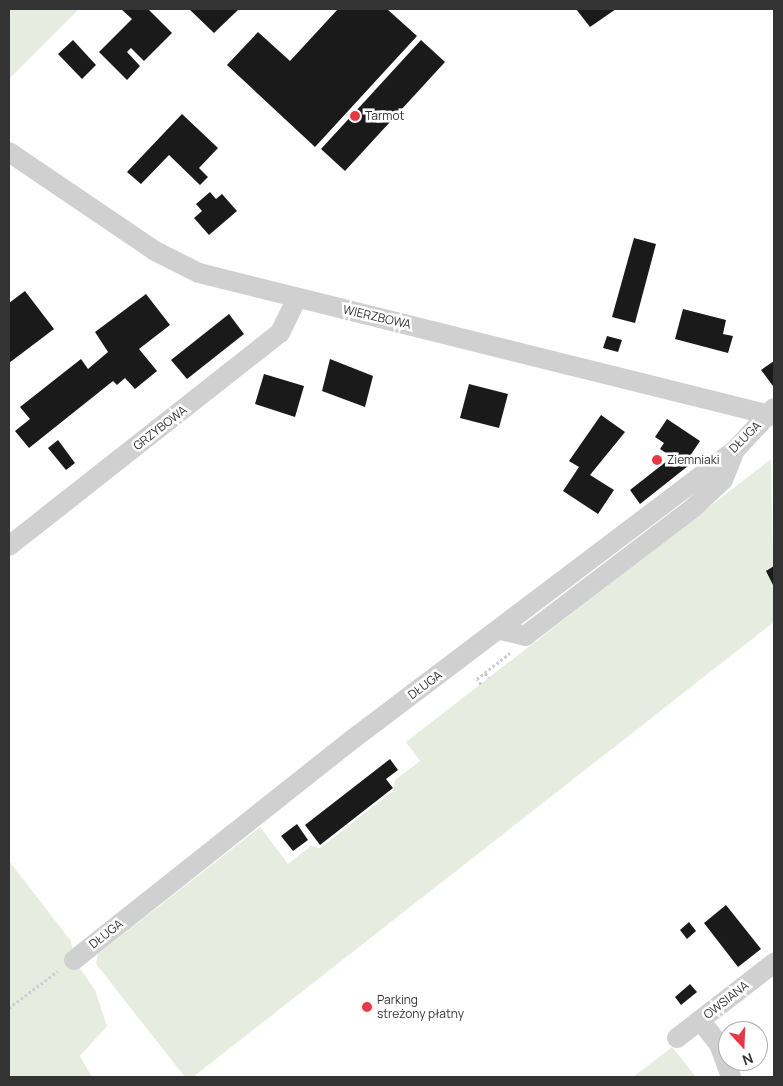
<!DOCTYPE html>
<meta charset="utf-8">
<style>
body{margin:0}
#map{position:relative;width:783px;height:1086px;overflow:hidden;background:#fff;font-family:Manrope,sans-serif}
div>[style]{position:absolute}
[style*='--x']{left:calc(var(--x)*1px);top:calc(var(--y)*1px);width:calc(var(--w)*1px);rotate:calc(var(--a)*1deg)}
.green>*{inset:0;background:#e6ecdf}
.building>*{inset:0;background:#1a1a1a}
.path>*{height:3px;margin-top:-1.5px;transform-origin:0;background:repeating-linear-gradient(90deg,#cdcdcd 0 2.5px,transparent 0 5px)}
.minor>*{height:20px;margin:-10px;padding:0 10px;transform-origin:10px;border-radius:10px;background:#d0d0d0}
.dots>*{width:14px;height:14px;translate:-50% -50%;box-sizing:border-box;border:2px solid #fff;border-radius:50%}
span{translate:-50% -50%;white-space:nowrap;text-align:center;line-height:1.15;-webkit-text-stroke:5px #fff;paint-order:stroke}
.poi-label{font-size:12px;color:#333}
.left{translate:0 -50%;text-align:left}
.street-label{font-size:12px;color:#333}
.frame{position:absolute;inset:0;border:10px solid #333;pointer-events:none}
.north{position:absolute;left:718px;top:1021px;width:50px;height:50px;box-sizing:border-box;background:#fff;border:1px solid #adadad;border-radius:50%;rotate:160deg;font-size:14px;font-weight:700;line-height:20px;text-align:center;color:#333}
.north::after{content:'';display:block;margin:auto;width:18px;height:22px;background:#e63946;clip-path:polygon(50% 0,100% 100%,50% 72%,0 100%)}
</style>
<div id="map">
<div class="green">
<div style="clip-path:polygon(9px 9px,79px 9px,9px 79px)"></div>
<div style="clip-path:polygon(771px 459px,774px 622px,193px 1077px,185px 1077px,96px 964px,98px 954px,260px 827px,288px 864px,311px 846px,320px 848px,393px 791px,395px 780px,420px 761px,406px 742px)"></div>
<div style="clip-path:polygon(9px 861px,71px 941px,74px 960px,95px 990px,107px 1026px,80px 1056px,92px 1077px,9px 1077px)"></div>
<div style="clip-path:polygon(672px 1047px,696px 1077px,633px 1077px)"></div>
</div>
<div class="building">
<div style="clip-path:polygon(121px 9px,148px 9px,172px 33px,144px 61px,131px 48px,127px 52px,140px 66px,127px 80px,99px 52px,132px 19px)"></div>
<div style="clip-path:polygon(189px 9px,239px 9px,214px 33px)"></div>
<div style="clip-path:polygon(338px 9px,387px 9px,417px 36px,315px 147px,227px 65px,258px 32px,290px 61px)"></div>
<div style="clip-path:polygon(576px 9px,616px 9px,590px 27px)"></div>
<div style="clip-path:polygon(73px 40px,96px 65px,82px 79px,58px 54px)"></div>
<div style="clip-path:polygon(421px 40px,445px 62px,345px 171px,321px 149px)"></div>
<div style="clip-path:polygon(182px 114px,218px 148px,199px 168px,208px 177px,200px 185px,169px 155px,141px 184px,127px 172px)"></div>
<div style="clip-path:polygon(210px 192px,216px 199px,222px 194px,237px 211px,209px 235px,194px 218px,202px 211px,196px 204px)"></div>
<div style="clip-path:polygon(634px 238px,656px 244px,635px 323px,612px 317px)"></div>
<div style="clip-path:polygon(25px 291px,54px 329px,9px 363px,9px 303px)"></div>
<div style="clip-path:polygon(146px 294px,170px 325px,139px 349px,157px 371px,135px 389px,125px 378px,117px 385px,113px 381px,29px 448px,15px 431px,30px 419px,20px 407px,81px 359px,88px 369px,108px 352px,95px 332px)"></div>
<div style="clip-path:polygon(683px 309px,726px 320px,723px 334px,733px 336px,728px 353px,675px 339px)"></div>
<div style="clip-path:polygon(229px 314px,244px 334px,187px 379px,171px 360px)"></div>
<div style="clip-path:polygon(607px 336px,622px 340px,618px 352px,603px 348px)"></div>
<div style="clip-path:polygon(330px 359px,373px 376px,365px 407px,322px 391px)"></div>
<div style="clip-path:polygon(774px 361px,774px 385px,773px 386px,761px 370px)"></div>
<div style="clip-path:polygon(264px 374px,304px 386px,295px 417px,255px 404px)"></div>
<div style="clip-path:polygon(469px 384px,508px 394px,499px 428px,460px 418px)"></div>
<div style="clip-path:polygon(601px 415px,625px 432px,590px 475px,614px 490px,598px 514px,563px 491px,579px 467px,569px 461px)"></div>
<div style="clip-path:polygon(667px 419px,700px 441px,688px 459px,680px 458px,688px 466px,640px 504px,630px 490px,672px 457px,660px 449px,664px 443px,655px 437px)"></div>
<div style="clip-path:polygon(58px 440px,75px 463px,66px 470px,48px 448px)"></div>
<div style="clip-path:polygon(774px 566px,774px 587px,766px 571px)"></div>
<div style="clip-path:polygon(390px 759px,398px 770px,386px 779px,393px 788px,320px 845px,305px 825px)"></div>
<div style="clip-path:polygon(297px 824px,308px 840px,293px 851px,281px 836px)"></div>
<div style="clip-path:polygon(726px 905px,761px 949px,738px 967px,704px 923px)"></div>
<div style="clip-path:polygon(689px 922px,696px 931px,687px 939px,680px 930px)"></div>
<div style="clip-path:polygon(690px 984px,697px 992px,681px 1005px,675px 997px)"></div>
</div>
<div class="path">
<div style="--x:485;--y:673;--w:6;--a:51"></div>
<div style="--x:481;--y:684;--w:6;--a:-129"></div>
<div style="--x:477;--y:679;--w:42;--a:-38.2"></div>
<div style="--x:9;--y:1008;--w:61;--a:-37.1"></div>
</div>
<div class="minor">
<div style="--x:9;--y:152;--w:176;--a:34.1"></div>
<div style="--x:155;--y:251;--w:49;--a:26.6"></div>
<div style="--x:199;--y:273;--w:593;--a:13.97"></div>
<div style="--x:9;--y:546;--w:345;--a:-38.2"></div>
<div style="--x:280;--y:333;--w:39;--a:-64"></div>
<div style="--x:500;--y:630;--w:26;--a:13"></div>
<div style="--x:525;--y:636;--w:211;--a:-37.3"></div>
<div style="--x:693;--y:508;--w:41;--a:-43"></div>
<div style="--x:723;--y:480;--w:32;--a:-68"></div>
<div style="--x:74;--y:960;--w:356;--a:-38.4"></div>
<div style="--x:353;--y:739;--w:479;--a:-37.1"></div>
<div style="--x:735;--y:450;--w:57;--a:-47.1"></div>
<div style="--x:700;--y:1020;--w:31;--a:52"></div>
<div style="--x:719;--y:1044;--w:35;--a:70"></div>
<div style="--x:677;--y:1038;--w:123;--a:-37.7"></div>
</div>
<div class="dots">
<div style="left:355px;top:116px;background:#e63946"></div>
<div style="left:657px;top:460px;background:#e63946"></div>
<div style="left:367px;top:1007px;background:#e63946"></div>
</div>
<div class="poi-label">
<span class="left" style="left:365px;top:116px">Tarmot</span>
<span class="left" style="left:667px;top:460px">Ziemniaki</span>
<span class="left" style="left:377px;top:1007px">Parking<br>streżony płatny</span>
</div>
<div class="street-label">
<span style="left:377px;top:317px;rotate:13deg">WIERZBOWA</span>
<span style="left:160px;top:428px;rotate:-38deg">GRZYBOWA</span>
<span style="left:745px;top:437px;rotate:-45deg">DŁUGA</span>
<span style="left:425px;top:685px;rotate:-37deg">DŁUGA</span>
<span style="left:106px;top:934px;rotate:-38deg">DŁUGA</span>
<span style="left:726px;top:1000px;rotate:-38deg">OWSIANA</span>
</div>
<div class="frame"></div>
<div class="north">N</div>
</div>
